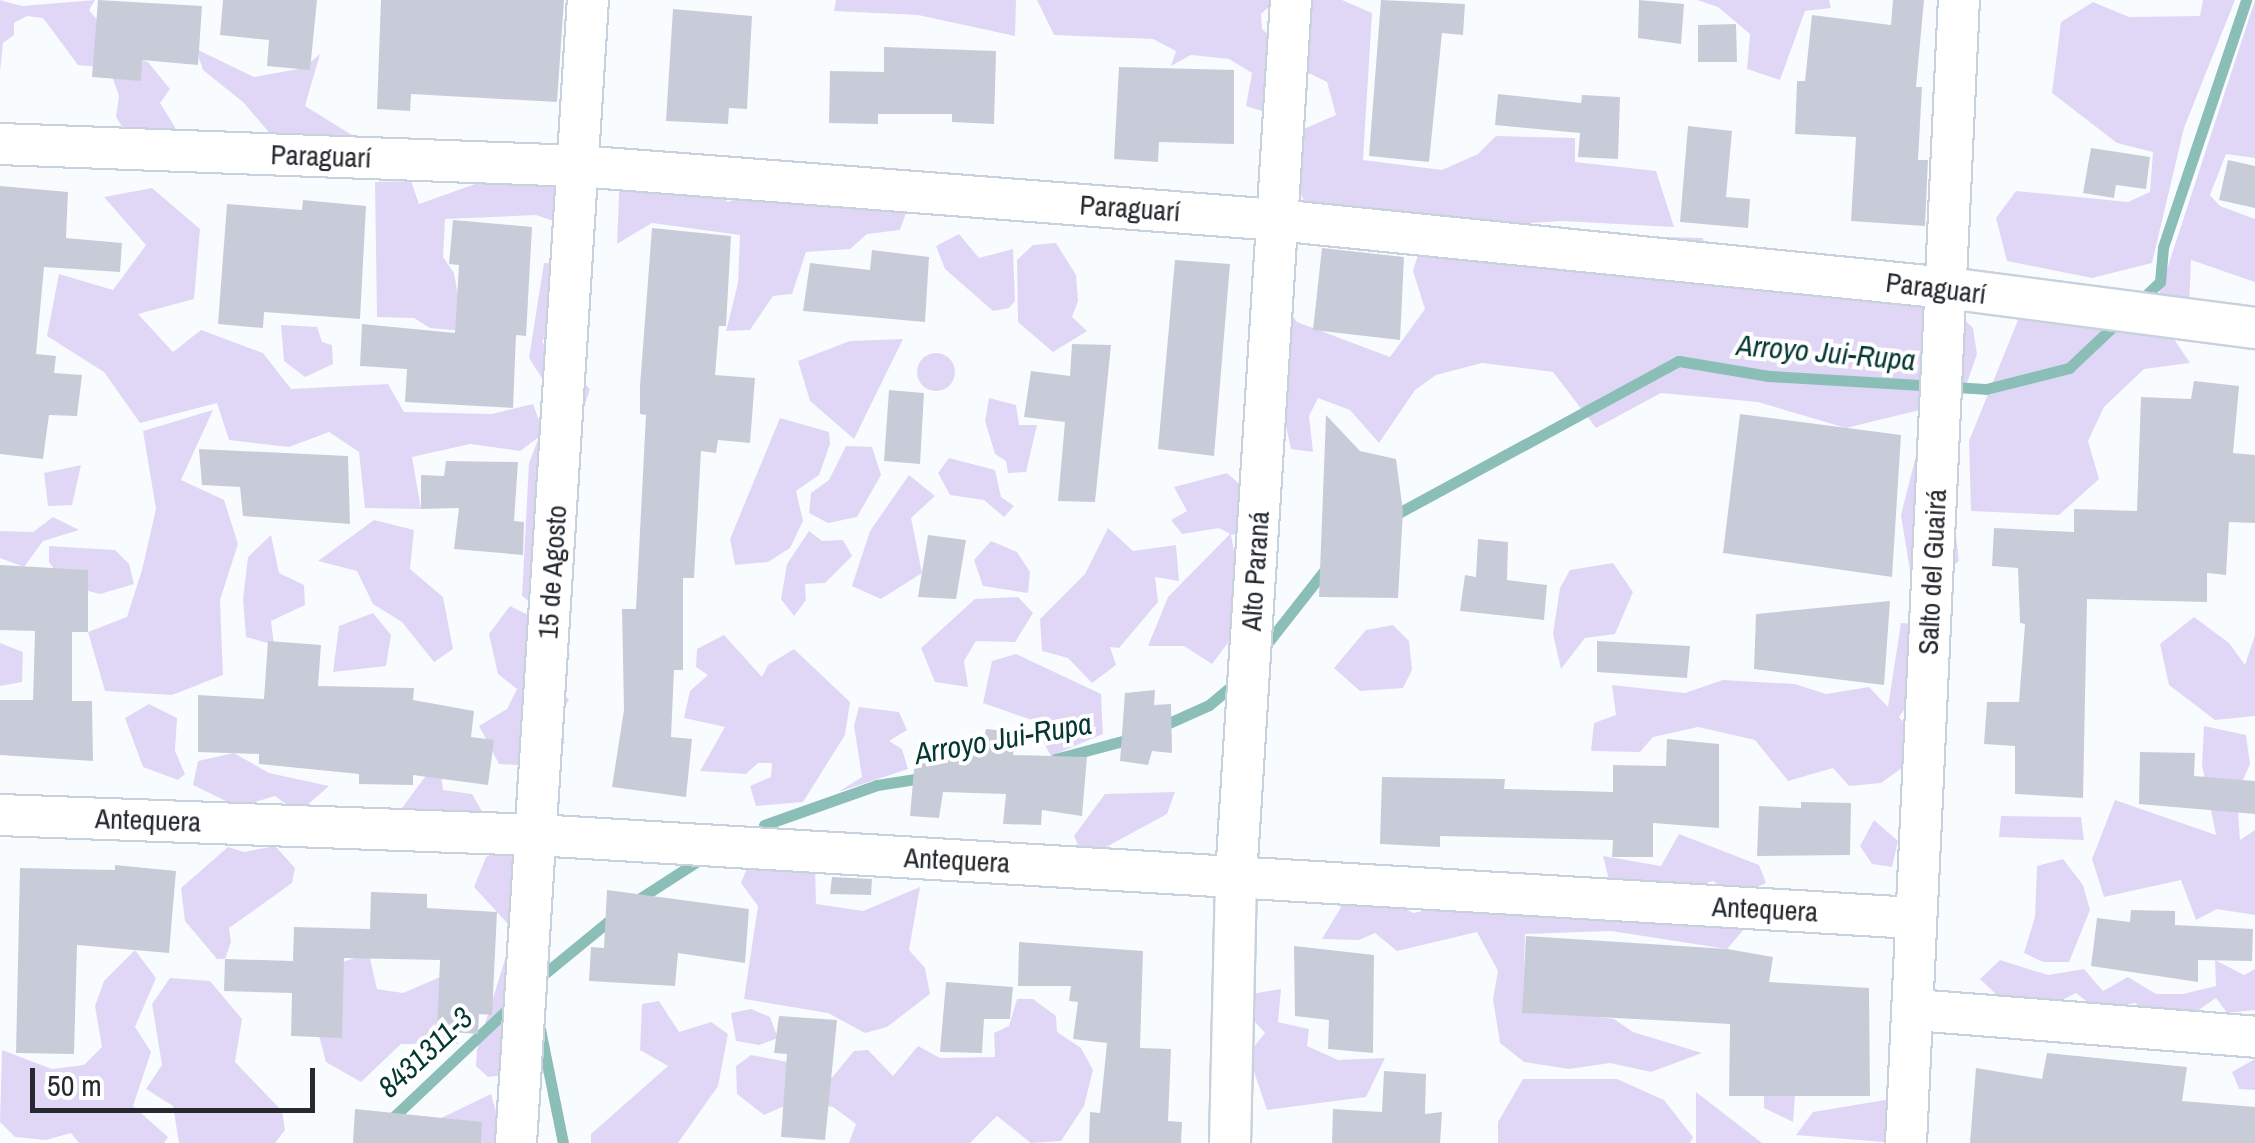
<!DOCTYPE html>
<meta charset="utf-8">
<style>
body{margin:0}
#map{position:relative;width:2255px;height:1143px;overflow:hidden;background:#f9fcfe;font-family:"Archivo Narrow",sans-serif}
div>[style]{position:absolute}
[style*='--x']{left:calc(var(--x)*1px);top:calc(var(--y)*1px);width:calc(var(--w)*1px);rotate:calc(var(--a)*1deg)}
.green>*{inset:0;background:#e0d7f7}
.round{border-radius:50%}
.stream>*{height:11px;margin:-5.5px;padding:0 5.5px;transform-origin:5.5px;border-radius:5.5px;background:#8abeb6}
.building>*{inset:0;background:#c8ccd9}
.roads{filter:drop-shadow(2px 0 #c7d2dc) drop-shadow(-2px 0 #c7d2dc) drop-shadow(0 2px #c7d2dc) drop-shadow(0 -2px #c7d2dc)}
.minor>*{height:40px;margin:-20px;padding:0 20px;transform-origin:20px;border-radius:20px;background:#fff}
span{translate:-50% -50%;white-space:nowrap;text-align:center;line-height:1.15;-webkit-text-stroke:8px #fff;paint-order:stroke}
.street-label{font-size:28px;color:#262a2e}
.water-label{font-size:30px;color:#043732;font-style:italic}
.scale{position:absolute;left:30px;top:1068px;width:285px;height:45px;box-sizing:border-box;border:5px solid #262a2e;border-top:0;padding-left:12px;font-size:30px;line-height:35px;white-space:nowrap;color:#262a2e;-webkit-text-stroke:8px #fff;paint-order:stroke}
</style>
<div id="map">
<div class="green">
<div style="clip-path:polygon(0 0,22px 6px,95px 0,89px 10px,126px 55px,148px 62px,170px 89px,160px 103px,178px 132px,128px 136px,116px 117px,119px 96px,109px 68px,78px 65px,43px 18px,27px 16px,14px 23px,14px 35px,3px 43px,0 72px)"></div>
<div style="clip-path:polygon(836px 0,1016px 0,1015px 36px,918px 15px,834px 11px)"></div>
<div style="clip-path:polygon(1037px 0,1276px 0,1261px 14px,1262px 29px,1279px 44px,1278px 116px,1246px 106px,1252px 73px,1229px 59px,1191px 55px,1171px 66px,1176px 51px,1153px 39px,1054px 35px)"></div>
<div style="clip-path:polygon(1300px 0,1342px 0,1372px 13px,1363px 160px,1442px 170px,1478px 154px,1496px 136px,1575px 138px,1575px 162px,1656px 171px,1674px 227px,1562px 221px,1501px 225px,1307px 208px,1288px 164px,1290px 135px,1336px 115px,1327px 82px,1292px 65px)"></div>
<div style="clip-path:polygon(1697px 0,1829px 0,1831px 8px,1805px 11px,1780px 80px,1747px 69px,1750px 34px,1718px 7px)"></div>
<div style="clip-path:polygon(2203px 0,2235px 0,2184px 128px,2152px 263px,2092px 278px,2007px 261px,1996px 218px,2016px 191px,2128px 202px,2150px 192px,2153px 152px,2117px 143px,2052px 93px,2061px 22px,2093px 2px,2129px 17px,2200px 16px)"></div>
<div style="clip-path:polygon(2255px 0,2255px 158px,2226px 154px,2210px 195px,2220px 206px,2255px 219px,2255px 282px,2191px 260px,2189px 307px,2156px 303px)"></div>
<div style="clip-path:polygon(196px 49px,254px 77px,304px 68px,320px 54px,305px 106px,357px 138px,279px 144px,243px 102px,203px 70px)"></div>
<div style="clip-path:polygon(620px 169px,700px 182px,728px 202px,777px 182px,809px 204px,825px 185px,906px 213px,900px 230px,867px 234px,850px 249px,806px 252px,792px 294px,773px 296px,750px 330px,726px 331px,738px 283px,740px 235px,652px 223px,617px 244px)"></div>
<div style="clip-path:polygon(492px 178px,559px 183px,562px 224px,536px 215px,445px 219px,443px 257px,454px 273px,464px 331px,430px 328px,414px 318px,377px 317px,375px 182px,411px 181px,419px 204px)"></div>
<div style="clip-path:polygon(152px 188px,200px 229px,194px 299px,138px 314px,173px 352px,201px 330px,263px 353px,291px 389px,388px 384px,404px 412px,492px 414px,533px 404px,542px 429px,555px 399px,529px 358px,544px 263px,582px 265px,542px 342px,590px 389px,569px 453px,573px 592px,549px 616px,522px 596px,529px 463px,539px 437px,520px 451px,470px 444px,412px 457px,421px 509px,365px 508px,359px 452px,329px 432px,289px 447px,229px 440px,217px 403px,140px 423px,104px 372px,47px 336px,59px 274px,113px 290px,146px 245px,104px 197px)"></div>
<div style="clip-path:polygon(959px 234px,979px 258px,1013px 249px,1015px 301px,1009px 308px,993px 311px,945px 269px,936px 246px)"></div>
<div style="clip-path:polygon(1424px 235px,1605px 275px,1630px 236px,1703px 238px,1707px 264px,1831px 299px,1857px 262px,1907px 264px,1973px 328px,1977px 354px,1959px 406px,1952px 502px,1959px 561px,1914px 596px,1901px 515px,1928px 408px,1846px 428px,1758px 402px,1661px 393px,1596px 428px,1553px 372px,1482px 363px,1436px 375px,1415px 390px,1379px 443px,1350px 410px,1318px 398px,1309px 416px,1313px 452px,1291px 449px,1279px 395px,1282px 300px,1297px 322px,1390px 357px,1425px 309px,1413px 271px)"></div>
<div style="clip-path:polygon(1056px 243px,1076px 275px,1078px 301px,1072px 317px,1087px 331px,1053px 352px,1018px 322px,1017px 260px,1033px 245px)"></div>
<div style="clip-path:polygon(2020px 315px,2158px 315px,2190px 363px,2144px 369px,2104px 407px,2088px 441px,2099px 479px,2059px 515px,1971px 511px,1969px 441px)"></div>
<div style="clip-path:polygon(281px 325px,317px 327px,322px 342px,332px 345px,333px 364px,305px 377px,284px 361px)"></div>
<div style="clip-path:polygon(903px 339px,854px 439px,810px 401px,798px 361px,850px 341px)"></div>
<div class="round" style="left:917px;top:353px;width:38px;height:38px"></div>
<div style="clip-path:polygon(989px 398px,1016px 405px,1019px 425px,1037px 425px,1026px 472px,1008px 473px,1006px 461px,995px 454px,985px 421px)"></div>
<div style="clip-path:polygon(213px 410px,181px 480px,224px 500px,238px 544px,220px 600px,223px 675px,172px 695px,105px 691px,88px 632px,127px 617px,142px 570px,156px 509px,143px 431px)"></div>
<div style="clip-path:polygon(780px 418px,829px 432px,830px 444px,819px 475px,796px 491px,803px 521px,790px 548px,768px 562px,735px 565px,730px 539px)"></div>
<div style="clip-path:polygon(846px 446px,872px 447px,881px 475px,857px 517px,828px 523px,809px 513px,811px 493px,829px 480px)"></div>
<div style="clip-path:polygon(949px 458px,995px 470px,1001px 497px,1014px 506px,1004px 517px,984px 500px,950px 495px,938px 473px)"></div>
<div style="clip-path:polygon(81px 465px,72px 505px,48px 506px,44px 473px)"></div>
<div style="clip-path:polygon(1227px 473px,1253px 496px,1252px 530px,1231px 535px,1246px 619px,1212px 664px,1184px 646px,1148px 646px,1168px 597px,1230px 534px,1219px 528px,1182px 534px,1171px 520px,1187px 511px,1174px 487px)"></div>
<div style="clip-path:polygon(909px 475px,935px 496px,911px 518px,922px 573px,881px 599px,852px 586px,870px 531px)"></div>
<div style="clip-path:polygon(53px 517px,79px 530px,43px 541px,24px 567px,0 558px,0 531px,33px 532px)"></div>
<div style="clip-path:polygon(374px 520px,414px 530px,410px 569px,443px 597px,453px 649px,434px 662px,402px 622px,373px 604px,357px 571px,318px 561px)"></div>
<div style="clip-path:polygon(1108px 528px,1133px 551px,1176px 545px,1179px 581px,1155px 577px,1158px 602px,1119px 648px,1110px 647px,1116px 665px,1092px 683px,1068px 658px,1042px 651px,1040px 619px,1085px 574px)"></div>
<div style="clip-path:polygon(809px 531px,822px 541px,843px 540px,852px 556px,825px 583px,805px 584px,806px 600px,794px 616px,781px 599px,787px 564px)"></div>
<div style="clip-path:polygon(271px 535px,279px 573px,304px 585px,305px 605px,271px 621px,274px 645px,246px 637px,243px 599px,248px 557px)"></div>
<div style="clip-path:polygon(991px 541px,1017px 552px,1030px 572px,1028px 593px,983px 586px,974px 560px)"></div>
<div style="clip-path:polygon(49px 546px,115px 550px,129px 564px,134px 584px,100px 594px,65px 585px,49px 562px)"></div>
<div style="clip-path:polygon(1613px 563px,1633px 592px,1615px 634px,1585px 638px,1561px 669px,1553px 634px,1560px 588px,1570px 570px)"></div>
<div style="clip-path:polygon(1018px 597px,1033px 613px,1015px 642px,976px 641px,964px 661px,968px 687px,935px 682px,921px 648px,975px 599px)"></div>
<div style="clip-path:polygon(510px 606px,561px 631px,570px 655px,555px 689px,569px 699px,555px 730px,565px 742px,550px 767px,499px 764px,479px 726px,507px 709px,517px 689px,498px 674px,489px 634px)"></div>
<div style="clip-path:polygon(373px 613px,391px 635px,386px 666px,333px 672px,339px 626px)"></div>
<div style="clip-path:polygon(2194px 617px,2229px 643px,2245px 665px,2255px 635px,2255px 716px,2215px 720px,2169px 685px,2160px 644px)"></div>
<div style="clip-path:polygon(1901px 623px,1929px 625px,1916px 693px,1899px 717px,1928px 749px,1881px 783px,1849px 786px,1833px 768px,1788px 781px,1755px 740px,1698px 727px,1653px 737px,1640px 752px,1591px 751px,1594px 723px,1616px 715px,1612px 685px,1685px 693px,1723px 680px,1795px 684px,1826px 694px,1869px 687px,1888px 707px)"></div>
<div style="clip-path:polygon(1393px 625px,1409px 641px,1412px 670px,1403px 688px,1360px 691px,1334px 668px,1366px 630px)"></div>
<div style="clip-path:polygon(724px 635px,762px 677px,768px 665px,794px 649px,850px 702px,845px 735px,803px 802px,756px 806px,750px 786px,771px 777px,772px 763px,758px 763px,746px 774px,700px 771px,725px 727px,684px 718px,690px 691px,708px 675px,696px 667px,697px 649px)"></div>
<div style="clip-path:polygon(0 643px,23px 652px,22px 682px,0 686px)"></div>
<div style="clip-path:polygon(1016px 654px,1101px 694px,1103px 734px,1051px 756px,1032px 720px,983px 703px,992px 661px)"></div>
<div style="clip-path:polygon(149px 704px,177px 718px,175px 751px,185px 774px,178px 780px,143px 767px,125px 718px)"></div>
<div style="clip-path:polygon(859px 707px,899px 712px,907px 730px,889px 741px,902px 749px,908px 769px,838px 792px,862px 777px,854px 726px)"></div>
<div style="clip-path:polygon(2204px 726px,2246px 735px,2250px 764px,2237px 794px,2240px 840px,2255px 830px,2255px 915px,2217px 909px,2196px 920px,2181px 880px,2104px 897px,2092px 859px,2115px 800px,2216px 835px,2202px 765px)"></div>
<div style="clip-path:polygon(234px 753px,269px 773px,329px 786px,298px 813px,275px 796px,238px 807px,193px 785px,198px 761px)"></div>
<div style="clip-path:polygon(439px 758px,443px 790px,472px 794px,484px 815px,433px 824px,402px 808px)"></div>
<div style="clip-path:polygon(1175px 792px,1167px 814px,1084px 859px,1074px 836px,1105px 794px)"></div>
<div style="clip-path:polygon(2001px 816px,2081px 817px,2084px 840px,1999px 837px)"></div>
<div style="clip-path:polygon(1874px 820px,1898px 841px,1892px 867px,1872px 864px,1860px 846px)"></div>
<div style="clip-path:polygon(1679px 834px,1759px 865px,1766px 883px,1735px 897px,1713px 881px,1682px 890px,1610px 884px,1603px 856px,1661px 866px)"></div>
<div style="clip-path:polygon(275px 846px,295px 868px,292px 883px,229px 928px,231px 942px,225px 959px,217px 959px,185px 921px,181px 888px,228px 847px,244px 852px)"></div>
<div style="clip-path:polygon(501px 849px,517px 853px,503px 1075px,488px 1077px,476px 1066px,477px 1050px,511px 940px,507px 923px,474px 887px,486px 857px)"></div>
<div style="clip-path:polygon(2063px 859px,2083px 885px,2090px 910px,2069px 962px,2043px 962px,2024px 953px,2035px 917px,2037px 866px)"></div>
<div style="clip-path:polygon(749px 863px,815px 864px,816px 904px,863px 911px,920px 887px,909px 950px,925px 968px,930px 994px,887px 1027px,865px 1033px,828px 1013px,744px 999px,758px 906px,741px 883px)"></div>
<div style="clip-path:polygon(1381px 895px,1413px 913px,1448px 906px,1727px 914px,1745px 928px,1727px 949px,1611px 931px,1525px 934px,1523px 1007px,1614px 1019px,1633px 1032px,1702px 1053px,1651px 1072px,1610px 1063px,1569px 1069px,1524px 1062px,1500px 1043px,1493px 999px,1498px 971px,1477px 932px,1397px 951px,1375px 933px,1359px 940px,1322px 939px,1347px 897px)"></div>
<div style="clip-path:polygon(135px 950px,156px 978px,135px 1027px,151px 1052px,133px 1106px,168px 1137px,164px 1143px,79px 1143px,71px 1133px,46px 1140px,15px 1137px,0 1122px,2px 1050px,52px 1069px,84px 1065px,102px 1047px,95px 1006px,104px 981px)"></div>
<div style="clip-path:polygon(369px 954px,377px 989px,403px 993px,447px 974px,458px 1044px,401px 1044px,361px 1082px,326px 1062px,319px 1036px,335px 964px)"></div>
<div style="clip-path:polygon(2000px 960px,2048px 975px,2084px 969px,2103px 991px,2128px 977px,2156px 994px,2183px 994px,2216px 986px,2215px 960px,2244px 975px,2255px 969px,2255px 1010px,2227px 1013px,2216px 998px,2187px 1018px,2159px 1018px,2135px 1003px,2098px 1010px,2076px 993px,2047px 1008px,2002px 1000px,1980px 979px)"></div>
<div style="clip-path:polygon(170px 978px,210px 981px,242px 1019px,235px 1062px,282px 1111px,285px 1130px,275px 1143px,179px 1143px,173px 1106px,146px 1089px,162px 1065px,152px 1004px)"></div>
<div style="clip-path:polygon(1281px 989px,1278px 1022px,1309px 1029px,1307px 1046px,1338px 1060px,1385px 1058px,1366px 1097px,1267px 1110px,1248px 1054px,1265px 1033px,1246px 1012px,1251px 994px)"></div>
<div style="clip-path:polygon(1017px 999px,1033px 999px,1056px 1016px,1057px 1032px,1081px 1048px,1093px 1070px,1084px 1106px,1061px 1141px,1031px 1143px,997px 1116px,970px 1143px,849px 1143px,856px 1124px,833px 1107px,798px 1100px,764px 1115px,737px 1094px,736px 1066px,751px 1055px,798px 1064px,830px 1080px,854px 1051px,868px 1050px,893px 1076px,918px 1046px,940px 1058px,995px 1057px,994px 1033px,1009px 1026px)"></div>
<div style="clip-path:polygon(659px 1001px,679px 1032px,711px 1022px,728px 1034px,718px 1086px,678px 1143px,591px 1143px,591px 1134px,668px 1066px,640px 1050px,642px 1004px)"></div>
<div style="clip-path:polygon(751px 1009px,770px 1017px,778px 1038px,759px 1045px,736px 1041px,731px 1013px)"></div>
<div style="clip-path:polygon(2255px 1059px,2255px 1090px,2239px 1089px,2232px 1072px)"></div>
<div style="clip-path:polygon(1764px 1070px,1796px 1081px,1793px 1122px,1764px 1108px)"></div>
<div style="clip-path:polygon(1523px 1079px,1617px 1079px,1664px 1100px,1693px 1137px,1690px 1143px,1498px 1143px,1498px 1122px)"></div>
<div style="clip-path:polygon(1696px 1092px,1762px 1143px,1696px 1143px)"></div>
<div style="clip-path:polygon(491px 1094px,505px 1143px,434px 1143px,437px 1120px)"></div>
<div style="clip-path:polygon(1891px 1099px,1896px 1143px,1796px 1135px,1813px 1112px)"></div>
</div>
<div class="stream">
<div style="--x:2138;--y:303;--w:30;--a:-44"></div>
<div style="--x:2160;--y:282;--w:35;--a:-85"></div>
<div style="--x:2163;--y:247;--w:261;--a:-71.4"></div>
<div style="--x:1393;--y:516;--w:325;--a:-28.5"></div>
<div style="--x:1679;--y:361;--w:91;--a:9.5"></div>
<div style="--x:1769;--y:376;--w:217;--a:3.4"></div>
<div style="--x:1986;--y:389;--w:86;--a:-14.2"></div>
<div style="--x:2069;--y:368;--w:71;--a:-43.3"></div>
<div style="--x:1262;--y:650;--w:105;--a:-51.9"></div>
<div style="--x:1160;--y:727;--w:54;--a:-24.2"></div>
<div style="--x:1209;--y:705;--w:38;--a:-40"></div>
<div style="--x:1055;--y:759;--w:82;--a:-14.9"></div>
<div style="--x:764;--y:825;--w:120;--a:-19.5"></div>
<div style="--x:877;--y:785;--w:52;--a:-8.9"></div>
<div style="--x:631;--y:904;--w:87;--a:-32.8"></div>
<div style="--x:538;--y:979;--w:101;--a:-39.4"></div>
<div style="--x:540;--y:1029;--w:116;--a:78.6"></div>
<div style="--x:366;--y:1143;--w:205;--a:-43.4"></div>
</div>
<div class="building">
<div style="clip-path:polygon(98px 0,202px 6px,198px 65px,142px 60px,141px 81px,92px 77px)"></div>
<div style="clip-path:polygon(223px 0,317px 0,310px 70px,267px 66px,269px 40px,220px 35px)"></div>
<div style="clip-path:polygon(381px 0,564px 0,557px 102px,411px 94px,410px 111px,377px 109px)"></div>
<div style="clip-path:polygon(1381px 0,1465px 4px,1463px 35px,1442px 33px,1429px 162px,1369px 156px)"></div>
<div style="clip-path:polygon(1639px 0,1684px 4px,1681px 44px,1638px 38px)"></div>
<div style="clip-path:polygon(1893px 0,1924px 0,1916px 87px,1922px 87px,1918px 160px,1928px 160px,1925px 226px,1851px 221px,1856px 137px,1795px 134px,1797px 81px,1805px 81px,1812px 15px,1891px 25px)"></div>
<div style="clip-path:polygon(673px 9px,752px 16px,747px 109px,729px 108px,728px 124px,666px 121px)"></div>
<div style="clip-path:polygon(1736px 24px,1737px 62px,1698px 62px,1698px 25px)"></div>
<div style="clip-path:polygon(884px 47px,996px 51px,994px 124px,952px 122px,952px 114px,878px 114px,878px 124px,829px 123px,830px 71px,884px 72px)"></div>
<div style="clip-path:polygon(1119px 67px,1234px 70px,1234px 144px,1159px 142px,1158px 162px,1114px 159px)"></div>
<div style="clip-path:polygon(1498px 94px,1581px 103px,1582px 95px,1620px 97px,1618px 159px,1578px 157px,1580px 133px,1495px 125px)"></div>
<div style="clip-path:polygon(1688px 126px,1732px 131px,1726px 197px,1750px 199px,1748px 228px,1680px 222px)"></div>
<div style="clip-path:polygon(2091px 148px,2150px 157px,2146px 189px,2116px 185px,2114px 198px,2083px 193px)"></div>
<div style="clip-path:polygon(2228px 160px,2255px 166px,2255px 208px,2219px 200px)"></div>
<div style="clip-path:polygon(0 186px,68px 192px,66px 238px,122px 243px,120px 272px,44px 267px,36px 354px,56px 356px,54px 373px,82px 375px,77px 416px,49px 415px,43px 459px,0 454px)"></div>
<div style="clip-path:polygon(303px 200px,366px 206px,360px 319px,264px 312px,263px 328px,218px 324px,227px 204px,302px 210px)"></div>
<div style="clip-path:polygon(453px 220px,532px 227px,526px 336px,516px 335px,513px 408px,405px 402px,407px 369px,360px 366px,362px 324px,455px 333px,459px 265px,449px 264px)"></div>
<div style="clip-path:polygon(652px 228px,731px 236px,726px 326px,719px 326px,715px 375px,755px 378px,750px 443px,718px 440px,716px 453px,701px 451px,694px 578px,683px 578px,683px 670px,674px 670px,671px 737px,692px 739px,686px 797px,612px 787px,624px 710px,622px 609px,636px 609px,646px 415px,640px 414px,640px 386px)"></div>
<div style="clip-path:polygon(1322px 248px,1404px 257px,1400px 340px,1313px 330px)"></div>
<div style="clip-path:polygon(872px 250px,929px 257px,925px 322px,803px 311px,810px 263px,870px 270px)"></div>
<div style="clip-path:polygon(1175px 260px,1230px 264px,1214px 456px,1158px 449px)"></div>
<div style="clip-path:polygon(1072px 344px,1111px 345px,1095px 502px,1058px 501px,1065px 422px,1024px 417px,1031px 371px,1070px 376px)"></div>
<div style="clip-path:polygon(2194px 381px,2239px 386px,2233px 453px,2255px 455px,2255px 523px,2229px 522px,2226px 575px,2207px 573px,2207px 602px,2087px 599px,2083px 798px,2015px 794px,2015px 746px,1984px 744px,1987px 702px,2019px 702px,2025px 624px,2020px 623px,2018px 568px,1992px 566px,1994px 528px,2074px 532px,2074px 509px,2137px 511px,2141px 397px,2191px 399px)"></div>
<div style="clip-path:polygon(889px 390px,924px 393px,920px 464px,884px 461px)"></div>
<div style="clip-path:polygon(1740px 414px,1901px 435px,1892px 577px,1723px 553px)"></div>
<div style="clip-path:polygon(1326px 415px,1360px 451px,1396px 459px,1403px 511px,1398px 598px,1319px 597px)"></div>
<div style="clip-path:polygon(199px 449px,348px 456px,350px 524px,243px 516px,240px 487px,202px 485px)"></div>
<div style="clip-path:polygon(446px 461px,518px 462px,514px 521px,524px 522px,523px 555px,454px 549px,459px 508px,421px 509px,421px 475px,444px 476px)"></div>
<div style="clip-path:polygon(928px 535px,966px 540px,956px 599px,918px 597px)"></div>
<div style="clip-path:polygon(1478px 539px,1508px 542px,1507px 580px,1547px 585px,1544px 620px,1460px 611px,1465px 575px,1476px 577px)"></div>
<div style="clip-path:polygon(0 565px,88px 570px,88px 632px,72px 632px,72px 701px,92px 701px,93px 761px,0 755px,0 700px,33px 700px,35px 631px,0 630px)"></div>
<div style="clip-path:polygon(1890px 601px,1884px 685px,1754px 669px,1756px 614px)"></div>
<div style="clip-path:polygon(268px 641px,321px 645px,318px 686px,414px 688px,413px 700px,474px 711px,471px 737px,494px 740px,488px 785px,413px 775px,413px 785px,359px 784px,359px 774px,259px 764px,259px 754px,198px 752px,198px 695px,264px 699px)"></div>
<div style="clip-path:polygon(1597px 641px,1690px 646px,1687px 678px,1597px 672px)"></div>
<div style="clip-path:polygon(1155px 690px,1154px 705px,1171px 704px,1172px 753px,1152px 751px,1148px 765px,1120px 761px,1125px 693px)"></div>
<div style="clip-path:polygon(986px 729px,1018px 732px,1013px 755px,1087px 757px,1082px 816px,1042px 810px,1041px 825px,1003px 824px,1006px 794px,943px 792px,939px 818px,910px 816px,916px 746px,981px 754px)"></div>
<div style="clip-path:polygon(1667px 739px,1719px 744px,1719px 828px,1653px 823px,1653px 857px,1612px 857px,1613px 840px,1440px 836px,1440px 847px,1380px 844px,1382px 777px,1505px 779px,1504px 789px,1613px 792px,1613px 765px,1666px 766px)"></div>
<div style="clip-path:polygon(2140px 752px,2195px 753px,2194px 776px,2255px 781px,2255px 814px,2139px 804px)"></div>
<div style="clip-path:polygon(1801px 802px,1851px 803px,1850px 855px,1757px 856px,1759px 806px,1801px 808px)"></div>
<div style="clip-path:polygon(115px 865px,176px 871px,169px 953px,77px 945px,74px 1054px,16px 1053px,20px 868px,115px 870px)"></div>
<div style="clip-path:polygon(832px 877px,872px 879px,871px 895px,830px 894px)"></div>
<div style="clip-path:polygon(607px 890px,749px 909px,745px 963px,678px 953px,675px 986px,589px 981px,591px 947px,604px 948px)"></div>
<div style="clip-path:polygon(371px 892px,427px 894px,427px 908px,497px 912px,492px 1015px,479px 1014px,478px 1034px,437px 1031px,440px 960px,344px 958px,342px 1038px,291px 1036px,292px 993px,224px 991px,225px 959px,293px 961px,294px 927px,370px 929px)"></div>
<div style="clip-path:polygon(2131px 910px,2175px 911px,2175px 925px,2253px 929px,2252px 961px,2198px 960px,2198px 982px,2091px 966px,2097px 918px,2130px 922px)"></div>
<div style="clip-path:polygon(1526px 936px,1727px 949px,1773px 957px,1769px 982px,1869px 988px,1870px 1096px,1729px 1096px,1730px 1024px,1522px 1013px)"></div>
<div style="clip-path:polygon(1019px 942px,1143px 951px,1140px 1048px,1171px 1049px,1168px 1121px,1182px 1122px,1181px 1143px,1089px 1143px,1090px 1112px,1100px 1113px,1107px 1043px,1073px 1039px,1078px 1002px,1069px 1001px,1071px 986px,1018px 986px)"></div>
<div style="clip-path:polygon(1294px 946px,1374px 955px,1373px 1053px,1328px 1049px,1329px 1020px,1295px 1016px)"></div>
<div style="clip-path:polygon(946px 982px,1013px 987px,1010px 1019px,984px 1019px,982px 1053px,940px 1052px)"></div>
<div style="clip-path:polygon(779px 1016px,837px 1020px,825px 1140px,781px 1137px,787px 1054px,774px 1053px)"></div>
<div style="clip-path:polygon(2047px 1053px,2187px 1067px,2182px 1101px,2255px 1107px,2255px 1143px,1970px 1143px,1976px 1068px,2042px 1079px)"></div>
<div style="clip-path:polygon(1384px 1071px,1426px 1074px,1425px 1114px,1442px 1112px,1440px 1143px,1332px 1143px,1333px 1109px,1382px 1112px)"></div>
<div style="clip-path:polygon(355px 1109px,482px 1122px,481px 1143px,353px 1143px)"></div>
</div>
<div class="roads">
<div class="minor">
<div style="--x:0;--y:144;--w:578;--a:2.18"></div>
<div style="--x:578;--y:166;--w:701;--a:4.42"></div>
<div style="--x:1277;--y:220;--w:673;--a:5.8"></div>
<div style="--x:1947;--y:288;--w:311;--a:7.4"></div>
<div style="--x:0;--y:815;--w:536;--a:2.14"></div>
<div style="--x:536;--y:835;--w:1379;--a:3.45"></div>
<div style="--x:1915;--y:1010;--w:341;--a:4.5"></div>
<div style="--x:516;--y:1143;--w:1145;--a:-86.4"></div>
<div style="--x:1230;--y:1143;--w:266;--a:-88.7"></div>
<div style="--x:1236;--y:877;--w:879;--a:-86.41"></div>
<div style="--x:1906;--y:1143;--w:1144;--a:-87.35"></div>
</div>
</div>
<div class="street-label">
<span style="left:321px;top:156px;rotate:2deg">Paraguarí</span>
<span style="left:1130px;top:208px;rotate:4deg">Paraguarí</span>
<span style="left:1936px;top:288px;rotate:7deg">Paraguarí</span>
<span style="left:1255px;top:571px;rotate:-86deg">Alto Paraná</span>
<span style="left:552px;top:572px;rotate:-86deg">15 de Agosto</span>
<span style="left:1932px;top:572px;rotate:-87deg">Salto del Guairá</span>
<span style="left:148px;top:820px;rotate:2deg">Antequera</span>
<span style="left:957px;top:860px;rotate:3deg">Antequera</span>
<span style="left:1765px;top:909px;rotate:3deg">Antequera</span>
</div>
<div class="water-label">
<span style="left:1826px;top:352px;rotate:5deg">Arroyo Jui-Rupa</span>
<span style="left:1003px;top:738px;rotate:-10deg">Arroyo Jui-Rupa</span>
<span style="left:425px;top:1052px;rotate:-43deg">8431311-3</span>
</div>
<div class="scale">50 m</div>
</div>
